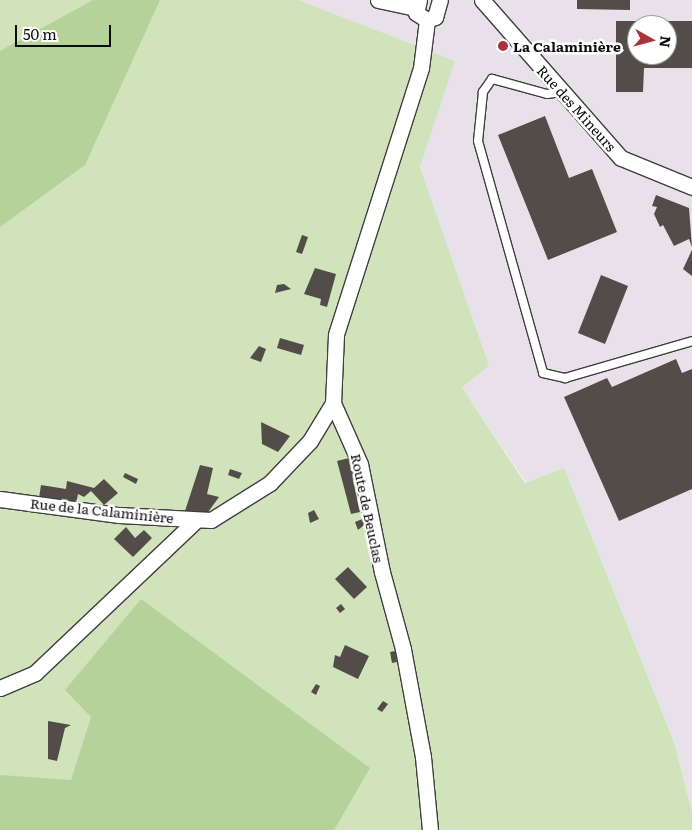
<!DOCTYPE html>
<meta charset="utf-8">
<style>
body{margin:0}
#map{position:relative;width:692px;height:830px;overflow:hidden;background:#fdf9ec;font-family:Literata,serif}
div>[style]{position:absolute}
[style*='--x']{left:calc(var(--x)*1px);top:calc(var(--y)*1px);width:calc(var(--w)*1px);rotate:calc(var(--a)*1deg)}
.industrial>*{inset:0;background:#e8e1ea}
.green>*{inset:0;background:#d1e3ba}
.forest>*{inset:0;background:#b6d29b}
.building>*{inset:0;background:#534d49}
.roads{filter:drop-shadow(1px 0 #3f3f3f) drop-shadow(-1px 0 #3f3f3f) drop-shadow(0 1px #3f3f3f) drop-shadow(0 -1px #3f3f3f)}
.lane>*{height:8px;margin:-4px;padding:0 4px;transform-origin:4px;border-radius:4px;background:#fff}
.street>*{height:15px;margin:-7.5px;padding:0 7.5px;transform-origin:7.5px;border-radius:7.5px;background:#fff}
.dots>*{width:14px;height:14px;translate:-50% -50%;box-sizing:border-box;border:2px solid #fff;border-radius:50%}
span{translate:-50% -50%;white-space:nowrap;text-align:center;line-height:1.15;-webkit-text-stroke:5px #fff;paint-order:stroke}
.poi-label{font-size:14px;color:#0c0c0c;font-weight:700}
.left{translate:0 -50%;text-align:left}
.street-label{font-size:14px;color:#0c0c0c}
.north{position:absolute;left:627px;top:15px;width:50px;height:50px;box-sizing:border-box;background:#fff;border:1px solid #9e9e9e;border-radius:50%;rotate:97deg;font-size:14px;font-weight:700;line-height:20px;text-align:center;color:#0c0c0c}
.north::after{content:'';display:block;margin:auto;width:18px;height:22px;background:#ac333e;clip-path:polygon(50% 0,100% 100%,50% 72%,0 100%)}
.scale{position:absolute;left:15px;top:25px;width:96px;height:22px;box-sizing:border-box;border:2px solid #0c0c0c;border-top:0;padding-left:6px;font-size:15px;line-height:18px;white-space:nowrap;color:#0c0c0c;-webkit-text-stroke:4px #fff;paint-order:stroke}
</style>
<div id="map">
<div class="industrial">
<div style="clip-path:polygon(evenodd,299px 0,692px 0,692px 812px,674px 742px,564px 469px,526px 483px,462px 387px,488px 365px,420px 167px,454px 61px,299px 0,637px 25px,667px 25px,667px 55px,637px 55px,637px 25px)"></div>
</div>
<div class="green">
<div style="clip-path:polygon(0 0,299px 0,455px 61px,420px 167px,489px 366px,462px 387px,525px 483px,564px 468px,674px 742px,692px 812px,692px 830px,0 830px)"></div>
</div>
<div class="forest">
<div style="clip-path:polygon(93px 0,160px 0,85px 165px,0 227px,0 51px)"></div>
<div style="clip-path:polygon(141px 599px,370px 768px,334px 830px,0 830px,0 775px,71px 780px,91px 717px,65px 690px)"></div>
</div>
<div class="building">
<div style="clip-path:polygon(577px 0,630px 0,630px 10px,577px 9px)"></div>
<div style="clip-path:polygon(evenodd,616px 21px,692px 21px,692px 68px,644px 68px,643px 92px,616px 92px,616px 21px,637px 25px,667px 25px,667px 55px,637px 55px,637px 25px)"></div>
<div style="clip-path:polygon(545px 116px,569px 178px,592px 169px,617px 232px,548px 260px,498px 135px)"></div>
<div style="clip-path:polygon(656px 195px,689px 208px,692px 247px,689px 239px,674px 246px,663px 225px,660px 227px,654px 214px,657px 207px,652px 206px)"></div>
<div style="clip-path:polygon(302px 235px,308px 237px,302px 254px,296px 252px)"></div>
<div style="clip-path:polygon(692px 250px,692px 276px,683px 269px)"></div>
<div style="clip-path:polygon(315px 268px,336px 274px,327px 307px,320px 305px,321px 299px,304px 294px)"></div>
<div style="clip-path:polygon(601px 275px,628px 286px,605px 344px,578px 333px)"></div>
<div style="clip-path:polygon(284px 284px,291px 289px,275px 293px,277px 285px)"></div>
<div style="clip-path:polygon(280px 338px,304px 345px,301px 355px,277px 348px)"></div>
<div style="clip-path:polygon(259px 346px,266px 349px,261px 362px,250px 358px)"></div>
<div style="clip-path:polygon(676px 359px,682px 373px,692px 369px,692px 489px,619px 521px,564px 397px,607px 378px,612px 387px)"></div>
<div style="clip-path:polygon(261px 422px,290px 436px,278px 452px,262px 444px)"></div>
<div style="clip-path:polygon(349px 458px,351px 471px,356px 470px,358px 479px,353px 480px,360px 512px,351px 514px,337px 461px)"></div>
<div style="clip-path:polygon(200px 465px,213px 468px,207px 494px,219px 497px,206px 515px,184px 514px)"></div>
<div style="clip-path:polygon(230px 469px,242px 473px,239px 479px,228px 475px)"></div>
<div style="clip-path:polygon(125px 473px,138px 479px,136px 484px,123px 477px)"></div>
<div style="clip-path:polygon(104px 479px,118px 493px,104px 505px,91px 491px,84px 497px,78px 494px,76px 504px,39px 498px,41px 485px,66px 489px,67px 481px,94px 488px)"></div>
<div style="clip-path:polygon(314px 510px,319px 519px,310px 523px,308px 513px)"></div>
<div style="clip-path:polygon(367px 517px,368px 522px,358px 530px,355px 522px)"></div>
<div style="clip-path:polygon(126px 527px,135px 538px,144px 530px,152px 538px,133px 557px,114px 539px)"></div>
<div style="clip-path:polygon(348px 567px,367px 587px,354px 599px,335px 579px)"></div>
<div style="clip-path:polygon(341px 604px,345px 609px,340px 613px,336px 608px)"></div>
<div style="clip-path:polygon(345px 645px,369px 656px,358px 679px,333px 667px,335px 655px,340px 657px)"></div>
<div style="clip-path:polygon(395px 651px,397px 662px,392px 663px,390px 652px)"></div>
<div style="clip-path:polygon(316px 684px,320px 686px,316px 695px,311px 692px)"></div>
<div style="clip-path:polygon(383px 701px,388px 704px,382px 712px,377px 709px)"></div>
<div style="clip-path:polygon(48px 721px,71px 725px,65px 728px,57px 761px,48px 759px)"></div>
</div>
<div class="roads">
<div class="lane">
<div style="--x:561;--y:92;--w:14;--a:172"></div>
<div style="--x:547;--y:94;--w:57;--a:-164.7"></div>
<div style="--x:492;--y:79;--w:16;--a:125"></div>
<div style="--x:483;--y:92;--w:49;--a:95.8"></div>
<div style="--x:478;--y:141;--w:241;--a:74.3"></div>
<div style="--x:543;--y:373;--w:23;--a:13"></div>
<div style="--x:565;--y:378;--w:132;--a:-16.2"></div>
</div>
<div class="street">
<div style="--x:378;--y:0;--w:38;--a:12"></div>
<div style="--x:419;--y:0;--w:13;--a:103"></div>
<div style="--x:416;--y:13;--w:13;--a:32"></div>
<div style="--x:427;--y:20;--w:9;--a:-21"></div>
<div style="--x:435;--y:17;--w:18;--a:-74"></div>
<div style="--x:482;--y:0;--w:210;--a:48.7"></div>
<div style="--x:621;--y:158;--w:77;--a:22.2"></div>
<div style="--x:427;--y:20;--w:48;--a:97.1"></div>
<div style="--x:421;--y:68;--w:280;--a:107.7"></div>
<div style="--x:336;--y:335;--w:68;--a:92.5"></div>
<div style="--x:333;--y:403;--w:67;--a:66.1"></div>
<div style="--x:360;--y:464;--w:110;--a:78.5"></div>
<div style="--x:382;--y:572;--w:80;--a:74.7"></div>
<div style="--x:403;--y:649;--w:110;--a:79.5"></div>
<div style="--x:423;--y:757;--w:73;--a:84.5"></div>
<div style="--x:0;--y:499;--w:120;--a:7.7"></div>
<div style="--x:119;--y:515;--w:92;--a:3.1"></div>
<div style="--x:211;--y:520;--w:70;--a:-32.1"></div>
<div style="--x:270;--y:483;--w:58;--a:-46.4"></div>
<div style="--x:310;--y:441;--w:44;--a:-58.8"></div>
<div style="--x:0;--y:688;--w:38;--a:-23"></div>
<div style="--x:35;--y:673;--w:222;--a:-43.5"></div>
</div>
</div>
<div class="dots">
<div style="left:503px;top:46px;background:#ac333e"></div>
</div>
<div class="poi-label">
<span class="left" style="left:513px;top:46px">La Calaminière</span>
</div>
<div class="street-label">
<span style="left:577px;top:108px;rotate:48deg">Rue des Mineurs</span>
<span style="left:368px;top:508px;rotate:78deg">Route de Beuclas</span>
<span style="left:102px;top:510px;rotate:6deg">Rue de la Calaminière</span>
</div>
<div class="north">N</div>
<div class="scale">50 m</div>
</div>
